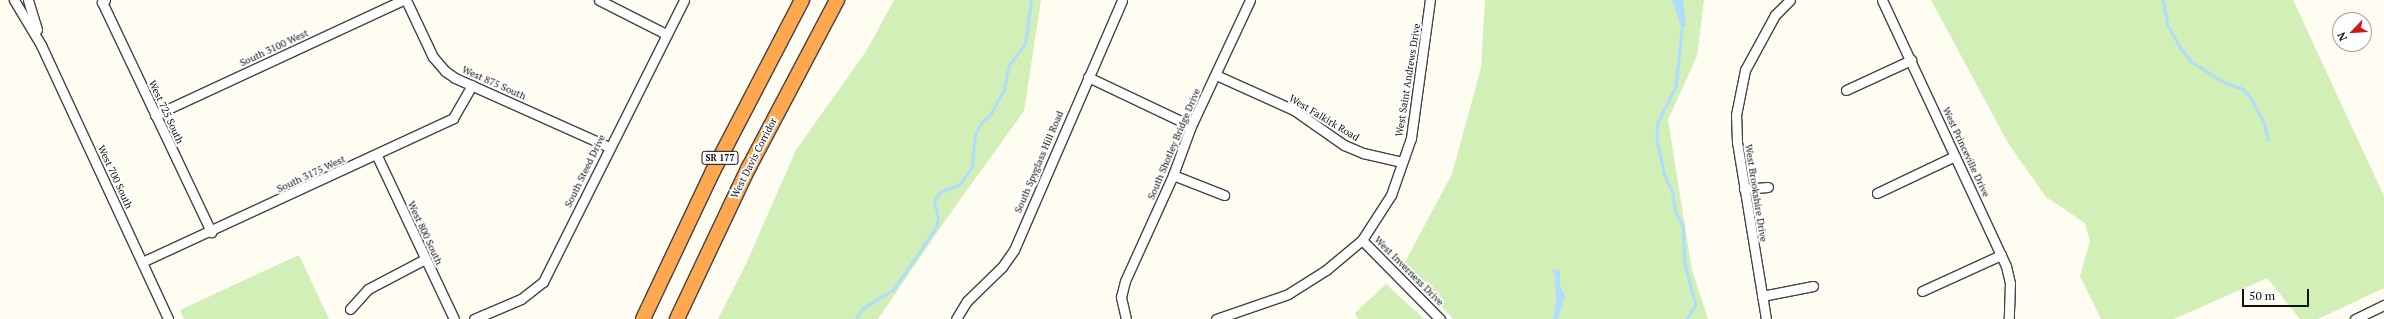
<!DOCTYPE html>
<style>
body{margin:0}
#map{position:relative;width:2384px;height:319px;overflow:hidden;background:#fffdf2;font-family:"PT Serif",serif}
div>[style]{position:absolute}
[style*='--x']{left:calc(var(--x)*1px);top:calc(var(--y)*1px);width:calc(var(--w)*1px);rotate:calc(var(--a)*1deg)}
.green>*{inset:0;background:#d1efb6}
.water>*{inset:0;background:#b0ddfd}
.stream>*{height:2.5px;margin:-1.25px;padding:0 1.25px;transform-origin:1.25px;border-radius:1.25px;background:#b0ddfd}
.roads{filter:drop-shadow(1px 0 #434343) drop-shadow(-1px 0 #434343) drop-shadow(0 1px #434343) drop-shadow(0 -1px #434343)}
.minor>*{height:9px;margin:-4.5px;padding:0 4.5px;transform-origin:4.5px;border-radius:4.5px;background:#fff}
.highway>*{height:14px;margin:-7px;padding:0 7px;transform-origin:7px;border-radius:7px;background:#ffa850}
span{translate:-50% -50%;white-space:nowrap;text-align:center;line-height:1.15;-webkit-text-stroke:4px #fff;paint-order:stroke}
.shield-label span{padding:1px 3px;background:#fff;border:1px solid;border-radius:3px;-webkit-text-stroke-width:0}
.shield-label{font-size:9px;color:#101010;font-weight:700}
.street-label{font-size:10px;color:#101010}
.north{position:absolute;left:2332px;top:12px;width:40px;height:40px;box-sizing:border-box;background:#fff;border:1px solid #9f9f9f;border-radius:50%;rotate:245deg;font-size:11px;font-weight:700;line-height:16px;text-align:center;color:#101010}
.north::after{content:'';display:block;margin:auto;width:14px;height:18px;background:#d11617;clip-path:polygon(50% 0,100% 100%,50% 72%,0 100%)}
.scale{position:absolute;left:2242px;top:289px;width:67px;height:18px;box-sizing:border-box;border:2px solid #101010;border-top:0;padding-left:5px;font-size:12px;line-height:14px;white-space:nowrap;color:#101010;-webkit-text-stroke:3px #fff;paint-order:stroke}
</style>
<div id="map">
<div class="green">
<div style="clip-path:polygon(894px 0,1041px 0,1024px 111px,947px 218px,878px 319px,718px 319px,746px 264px,796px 150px,867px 50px)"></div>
<div style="clip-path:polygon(1485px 0,1704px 0,1697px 56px,1668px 120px,1692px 270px,1708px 319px,1453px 319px,1404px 264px,1452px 174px,1481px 68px)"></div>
<div style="clip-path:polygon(1931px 0,2293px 0,2384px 196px,2384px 288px,2318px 319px,2300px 319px,2267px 278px,2174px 319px,2101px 319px,2080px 276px,2090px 241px,2085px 223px,2046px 197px,2008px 143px)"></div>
<div style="clip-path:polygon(299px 255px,329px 319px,184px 319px,180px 310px)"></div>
<div style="clip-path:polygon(1386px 284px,1424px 319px,1358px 319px,1355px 313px)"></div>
</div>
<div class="water">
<div style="clip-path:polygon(1672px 0,1683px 0,1686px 24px,1682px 30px)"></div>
<div style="clip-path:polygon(1553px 269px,1560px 271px,1560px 286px,1565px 296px,1558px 319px,1553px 319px,1556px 304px,1555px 274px,1551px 272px)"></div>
</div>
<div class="stream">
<div style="--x:2163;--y:0;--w:25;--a:79"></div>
<div style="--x:2168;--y:25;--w:25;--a:61"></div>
<div style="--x:2180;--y:47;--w:19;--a:51"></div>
<div style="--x:2192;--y:62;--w:40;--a:32"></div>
<div style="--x:2226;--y:83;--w:18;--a:19"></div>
<div style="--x:2243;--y:89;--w:12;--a:48"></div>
<div style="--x:2251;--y:98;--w:27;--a:62"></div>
<div style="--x:2264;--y:122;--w:18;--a:77"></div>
<div style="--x:1682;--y:30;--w:57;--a:96"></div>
<div style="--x:1676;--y:87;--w:40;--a:116.6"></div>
<div style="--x:1658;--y:123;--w:16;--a:94"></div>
<div style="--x:1657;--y:139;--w:35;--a:78"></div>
<div style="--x:1664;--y:173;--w:22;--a:66"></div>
<div style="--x:1673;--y:193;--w:17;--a:83"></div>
<div style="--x:1675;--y:210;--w:18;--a:63"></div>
<div style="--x:1683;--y:226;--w:38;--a:87"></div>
<div style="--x:1685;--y:264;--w:42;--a:75"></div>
<div style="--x:1696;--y:305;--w:17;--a:123"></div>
<div style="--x:856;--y:319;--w:12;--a:-59"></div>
<div style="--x:862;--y:309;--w:36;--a:-32"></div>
<div style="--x:893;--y:290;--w:74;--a:-55.5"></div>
<div style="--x:935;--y:229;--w:10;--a:-73"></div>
<div style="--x:938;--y:219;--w:18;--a:-103"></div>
<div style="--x:934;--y:201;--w:11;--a:-56"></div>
<div style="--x:940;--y:192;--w:22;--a:-22"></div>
<div style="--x:960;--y:184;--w:21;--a:-55"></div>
<div style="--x:972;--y:167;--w:33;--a:-85"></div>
<div style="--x:975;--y:134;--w:13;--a:-61"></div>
<div style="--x:981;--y:123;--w:12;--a:-42"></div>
<div style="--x:990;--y:115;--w:29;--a:-61"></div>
<div style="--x:1004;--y:90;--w:25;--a:-79"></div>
<div style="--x:1009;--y:65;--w:26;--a:-53"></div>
<div style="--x:1025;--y:44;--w:44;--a:-82.2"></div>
</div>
<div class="roads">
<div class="minor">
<div style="--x:14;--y:0;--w:52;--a:59"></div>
<div style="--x:41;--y:45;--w:302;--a:65.1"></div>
<div style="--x:28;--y:0;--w:31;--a:73"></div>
<div style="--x:105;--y:0;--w:4;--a:146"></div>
<div style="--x:102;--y:2;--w:255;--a:64.6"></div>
<div style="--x:406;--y:0;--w:63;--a:64.7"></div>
<div style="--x:433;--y:57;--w:18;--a:49"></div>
<div style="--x:445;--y:71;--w:12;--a:35"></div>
<div style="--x:455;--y:78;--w:169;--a:24.1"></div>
<div style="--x:599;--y:0;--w:75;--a:26.9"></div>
<div style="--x:1882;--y:0;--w:293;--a:65"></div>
<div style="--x:2006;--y:266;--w:17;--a:77"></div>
<div style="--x:2010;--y:283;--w:36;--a:92"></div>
<div style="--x:1216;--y:75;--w:85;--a:24.2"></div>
<div style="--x:1294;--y:110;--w:61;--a:35"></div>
<div style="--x:1344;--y:145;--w:21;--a:23"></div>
<div style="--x:1363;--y:153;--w:40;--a:13"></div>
<div style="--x:1088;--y:77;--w:114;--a:25.4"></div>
<div style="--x:1846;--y:90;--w:72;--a:-24.8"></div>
<div style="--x:155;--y:115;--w:273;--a:-24.9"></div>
<div style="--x:377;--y:156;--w:180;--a:64.7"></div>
<div style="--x:1173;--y:175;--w:55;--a:21.4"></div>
<div style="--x:1744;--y:189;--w:24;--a:-5"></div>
<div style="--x:1877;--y:193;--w:86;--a:-25.4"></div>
<div style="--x:1362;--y:240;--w:111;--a:45.4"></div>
<div style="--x:142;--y:262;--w:343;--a:-24.8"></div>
<div style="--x:453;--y:118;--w:38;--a:-60"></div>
<div style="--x:1922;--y:291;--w:87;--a:-24.5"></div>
<div style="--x:1762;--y:296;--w:52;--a:-11.1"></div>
<div style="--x:350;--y:309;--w:27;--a:-48"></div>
<div style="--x:368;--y:289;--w:64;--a:-27.8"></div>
<div style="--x:474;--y:319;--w:51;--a:-23.1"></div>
<div style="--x:521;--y:299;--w:28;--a:-38"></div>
<div style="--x:543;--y:282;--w:315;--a:-63.4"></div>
<div style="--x:956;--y:319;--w:21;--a:-59"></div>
<div style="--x:967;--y:301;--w:49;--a:-44.2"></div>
<div style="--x:1002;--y:267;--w:21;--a:-55"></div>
<div style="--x:1014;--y:250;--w:272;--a:-66.6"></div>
<div style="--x:1126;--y:319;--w:23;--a:-103"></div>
<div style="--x:1121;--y:297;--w:16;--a:-76"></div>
<div style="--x:1125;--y:281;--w:116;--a:-65.6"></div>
<div style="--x:1173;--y:175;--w:52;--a:-69.8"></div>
<div style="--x:1191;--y:126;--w:139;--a:-64.9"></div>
<div style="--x:1216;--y:319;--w:76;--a:-19.1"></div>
<div style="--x:1288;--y:294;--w:45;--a:-32.3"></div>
<div style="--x:1326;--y:270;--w:47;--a:-39.8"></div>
<div style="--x:1362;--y:240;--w:54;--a:-57.2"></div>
<div style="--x:1391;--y:195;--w:60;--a:-70.7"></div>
<div style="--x:1411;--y:138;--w:139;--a:-82.2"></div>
<div style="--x:1766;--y:319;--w:179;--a:-99.3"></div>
<div style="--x:1737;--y:142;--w:27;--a:-92"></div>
<div style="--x:1736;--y:115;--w:46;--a:-78.7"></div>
<div style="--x:1745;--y:70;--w:63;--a:-61.4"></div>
<div style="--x:1775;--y:15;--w:21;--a:-45"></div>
<div style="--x:2355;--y:319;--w:32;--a:-26"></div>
</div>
<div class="highway">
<div style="--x:643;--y:319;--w:164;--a:-64.7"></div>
<div style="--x:713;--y:171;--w:193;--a:-62.5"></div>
<div style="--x:677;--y:319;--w:168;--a:-64.7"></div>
<div style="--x:749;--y:167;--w:189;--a:-62.2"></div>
</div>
</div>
<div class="shield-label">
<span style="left:720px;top:158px">SR 177</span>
</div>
<div class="street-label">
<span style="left:274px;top:48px;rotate:-25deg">South 3100 West</span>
<span style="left:1408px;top:80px;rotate:-81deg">West Saint Andrews Drive</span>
<span style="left:494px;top:83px;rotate:24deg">West 875 South</span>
<span style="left:166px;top:112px;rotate:65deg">West 725 South</span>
<span style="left:1324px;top:118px;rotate:31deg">West Falkirk Road</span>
<span style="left:1174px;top:144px;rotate:-67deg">South Shotley Bridge Drive</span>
<span style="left:1966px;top:152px;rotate:65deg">West Princeville Drive</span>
<span style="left:754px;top:158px;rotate:-63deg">West Davis Corridor</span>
<span style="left:1039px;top:162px;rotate:-67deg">South Spyglass Hill Road</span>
<span style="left:585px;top:171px;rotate:-64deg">South Steed Drive</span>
<span style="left:311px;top:174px;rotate:-25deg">South 3175 West</span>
<span style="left:115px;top:177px;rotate:65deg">West 700 South</span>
<span style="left:1756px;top:193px;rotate:81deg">West Brookshire Drive</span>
<span style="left:425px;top:233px;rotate:65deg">West 800 South</span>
<span style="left:1409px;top:271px;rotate:45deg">West Inverness Drive</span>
</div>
<div class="north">N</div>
<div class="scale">50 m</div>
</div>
